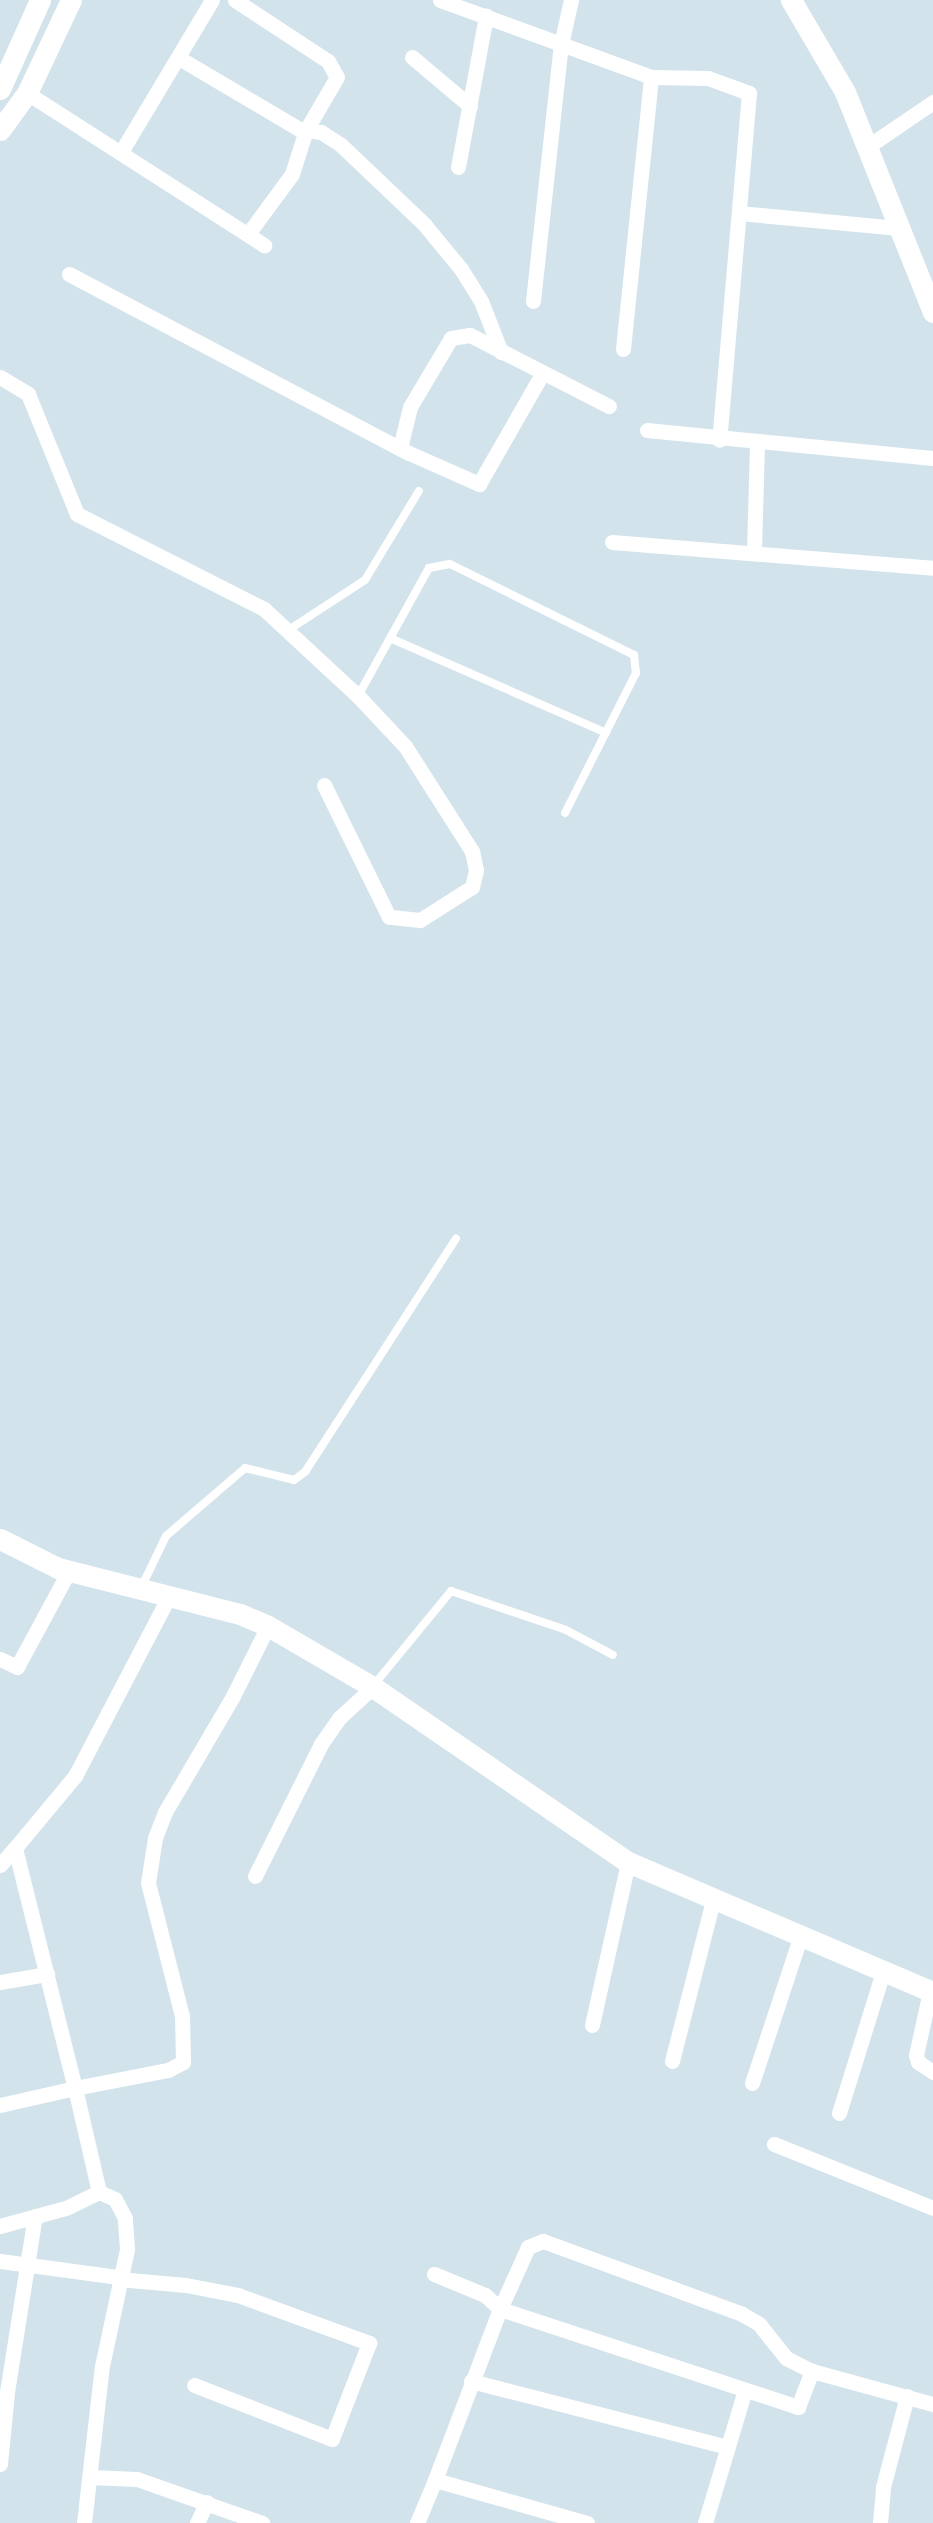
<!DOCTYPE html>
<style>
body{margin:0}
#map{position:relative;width:933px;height:2523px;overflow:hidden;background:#d2e3ec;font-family:Jost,sans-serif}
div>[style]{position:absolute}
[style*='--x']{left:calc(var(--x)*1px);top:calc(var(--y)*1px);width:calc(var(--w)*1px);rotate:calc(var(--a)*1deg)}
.lane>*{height:8px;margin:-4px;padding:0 4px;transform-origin:4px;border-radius:4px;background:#fff}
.street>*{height:15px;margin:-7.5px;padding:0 7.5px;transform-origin:7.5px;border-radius:7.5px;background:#fff}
.secondary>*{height:21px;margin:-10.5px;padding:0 10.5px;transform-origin:10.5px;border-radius:10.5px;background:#fff}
span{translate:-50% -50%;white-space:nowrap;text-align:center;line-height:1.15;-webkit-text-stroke:6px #d2e3ec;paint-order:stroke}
</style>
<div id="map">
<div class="lane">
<div style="--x:287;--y:631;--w:93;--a:-33.2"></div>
<div style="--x:365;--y:580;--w:104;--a:-58.8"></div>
<div style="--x:390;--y:638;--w:236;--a:23.7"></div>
<div style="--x:358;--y:696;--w:146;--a:-61"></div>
<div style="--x:429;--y:568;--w:21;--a:-11"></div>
<div style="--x:450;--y:564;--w:205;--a:26.3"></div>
<div style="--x:634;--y:655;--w:18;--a:84"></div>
<div style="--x:636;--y:673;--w:157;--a:116.9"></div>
<div style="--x:141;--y:1588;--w:58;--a:-64.3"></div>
<div style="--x:166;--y:1536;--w:104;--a:-40.7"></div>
<div style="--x:245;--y:1468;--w:50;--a:13.8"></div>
<div style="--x:294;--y:1480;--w:14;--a:-36"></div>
<div style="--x:305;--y:1472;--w:278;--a:-57.1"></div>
<div style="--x:373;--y:1686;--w:123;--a:-50.6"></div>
<div style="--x:451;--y:1591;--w:121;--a:18.7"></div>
<div style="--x:566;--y:1630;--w:53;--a:28"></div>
</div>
<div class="street">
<div style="--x:235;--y:0;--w:111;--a:33.3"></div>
<div style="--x:328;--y:61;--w:18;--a:61"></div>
<div style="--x:337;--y:77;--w:61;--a:120.3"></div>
<div style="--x:306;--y:130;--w:46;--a:107.7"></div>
<div style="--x:292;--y:174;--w:74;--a:126.3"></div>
<div style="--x:440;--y:0;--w:225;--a:20"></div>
<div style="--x:651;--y:77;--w:57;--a:1"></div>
<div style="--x:708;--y:78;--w:44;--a:20.1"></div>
<div style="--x:749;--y:93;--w:348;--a:94.9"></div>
<div style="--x:412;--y:57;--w:76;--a:40.2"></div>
<div style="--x:179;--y:58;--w:139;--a:30.6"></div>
<div style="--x:299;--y:129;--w:22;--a:8"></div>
<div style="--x:321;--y:132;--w:24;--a:33"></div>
<div style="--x:341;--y:145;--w:115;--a:43.6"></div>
<div style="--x:424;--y:224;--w:58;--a:50.6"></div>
<div style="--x:461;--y:269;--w:38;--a:58"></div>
<div style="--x:481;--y:301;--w:55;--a:68.6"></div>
<div style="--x:27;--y:93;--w:282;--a:32.7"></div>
<div style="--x:867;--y:147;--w:80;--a:-34.3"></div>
<div style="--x:121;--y:152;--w:177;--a:-59.1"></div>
<div style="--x:458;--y:167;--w:154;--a:-79.5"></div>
<div style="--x:739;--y:213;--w:161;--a:5.4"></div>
<div style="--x:69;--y:274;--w:384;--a:27.8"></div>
<div style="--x:409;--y:453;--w:77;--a:23.9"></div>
<div style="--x:479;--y:484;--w:127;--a:-60.2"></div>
<div style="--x:533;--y:301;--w:259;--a:-83.8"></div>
<div style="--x:561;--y:44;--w:45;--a:-77.2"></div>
<div style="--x:623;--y:349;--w:273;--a:-84.1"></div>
<div style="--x:0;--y:377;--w:33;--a:31"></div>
<div style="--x:28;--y:394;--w:130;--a:67.8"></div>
<div style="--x:77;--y:514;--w:210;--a:26.9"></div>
<div style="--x:264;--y:609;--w:128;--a:42.8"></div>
<div style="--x:358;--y:696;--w:69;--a:46.8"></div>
<div style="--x:405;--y:746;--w:125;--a:57.5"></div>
<div style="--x:472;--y:851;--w:19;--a:78"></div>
<div style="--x:476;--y:870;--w:17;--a:103"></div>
<div style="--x:472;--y:887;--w:62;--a:147.6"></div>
<div style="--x:420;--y:920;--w:31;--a:-174"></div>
<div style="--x:389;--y:917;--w:147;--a:-116.2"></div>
<div style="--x:647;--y:430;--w:287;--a:5.6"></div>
<div style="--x:400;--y:448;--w:42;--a:-76.3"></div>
<div style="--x:410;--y:407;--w:80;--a:-59.3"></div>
<div style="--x:451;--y:338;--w:19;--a:-9"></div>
<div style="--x:470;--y:335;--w:156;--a:27.1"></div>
<div style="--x:612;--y:542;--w:322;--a:4.6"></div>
<div style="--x:754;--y:551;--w:108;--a:-88.4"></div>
<div style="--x:0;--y:1659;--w:19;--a:25"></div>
<div style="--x:17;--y:1667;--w:109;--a:-61.6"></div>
<div style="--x:15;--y:1848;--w:94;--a:-50.2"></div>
<div style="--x:75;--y:1776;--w:203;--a:-62.4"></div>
<div style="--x:0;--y:1865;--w:23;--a:-49"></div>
<div style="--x:15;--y:1848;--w:247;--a:76"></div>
<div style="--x:75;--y:2088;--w:77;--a:167.2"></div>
<div style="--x:255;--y:1876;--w:148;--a:-63.4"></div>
<div style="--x:321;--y:1744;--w:32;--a:-55"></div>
<div style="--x:339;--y:1718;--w:46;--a:-42.4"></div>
<div style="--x:0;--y:1982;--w:48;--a:-9.7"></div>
<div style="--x:930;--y:1991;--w:66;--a:102.3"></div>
<div style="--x:916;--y:2055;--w:7;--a:74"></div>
<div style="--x:918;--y:2062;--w:18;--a:34"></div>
<div style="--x:592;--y:2025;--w:167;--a:-77.5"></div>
<div style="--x:672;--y:2061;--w:166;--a:-75.7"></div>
<div style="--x:752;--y:2083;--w:153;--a:-71.7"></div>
<div style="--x:839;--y:2113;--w:148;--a:-72.7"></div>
<div style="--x:774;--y:2144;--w:171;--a:21.9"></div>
<div style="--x:0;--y:2226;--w:68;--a:-15.3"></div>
<div style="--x:66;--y:2208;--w:37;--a:-26"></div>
<div style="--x:0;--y:2261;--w:120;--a:7.7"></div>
<div style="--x:434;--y:2274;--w:55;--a:22.4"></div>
<div style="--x:485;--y:2295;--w:21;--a:43"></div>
<div style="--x:500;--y:2309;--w:68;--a:-65.7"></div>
<div style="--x:528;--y:2247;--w:16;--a:-22"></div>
<div style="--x:543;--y:2241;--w:212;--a:20.1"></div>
<div style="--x:742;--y:2314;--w:20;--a:30"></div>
<div style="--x:759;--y:2324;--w:43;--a:51.5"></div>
<div style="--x:786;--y:2358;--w:29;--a:27"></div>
<div style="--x:118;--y:2279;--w:68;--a:5"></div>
<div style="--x:186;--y:2285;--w:53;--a:10.9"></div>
<div style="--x:238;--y:2295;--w:140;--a:20.1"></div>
<div style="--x:369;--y:2343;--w:103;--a:111.1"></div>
<div style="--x:332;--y:2439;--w:148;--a:-158.6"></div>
<div style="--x:471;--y:2381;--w:265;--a:14.4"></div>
<div style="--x:0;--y:2464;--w:72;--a:-84.4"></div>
<div style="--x:7;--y:2392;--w:178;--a:-81"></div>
<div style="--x:89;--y:2477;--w:48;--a:2.4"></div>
<div style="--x:137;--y:2479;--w:133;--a:19.4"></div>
<div style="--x:84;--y:2523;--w:158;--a:-83.5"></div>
<div style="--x:102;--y:2366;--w:120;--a:-77.9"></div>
<div style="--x:127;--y:2249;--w:31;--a:-94"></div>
<div style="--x:125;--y:2218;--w:21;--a:-118"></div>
<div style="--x:115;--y:2199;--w:17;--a:-156"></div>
<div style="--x:99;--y:2192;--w:107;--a:-103"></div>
<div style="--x:75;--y:2088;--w:95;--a:-11"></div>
<div style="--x:168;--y:2070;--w:17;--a:-28"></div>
<div style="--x:183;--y:2062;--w:46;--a:-91.2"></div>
<div style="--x:182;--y:2016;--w:137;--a:-104.3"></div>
<div style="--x:148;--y:1883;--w:46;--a:-81.2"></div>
<div style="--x:155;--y:1838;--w:28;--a:-69"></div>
<div style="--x:165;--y:1812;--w:134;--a:-59.6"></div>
<div style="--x:233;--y:1696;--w:78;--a:-63.4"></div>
<div style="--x:197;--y:2523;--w:23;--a:-65"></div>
<div style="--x:417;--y:2523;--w:47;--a:-67.3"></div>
<div style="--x:587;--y:2523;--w:158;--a:-164.2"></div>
<div style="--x:435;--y:2480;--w:183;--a:-69.2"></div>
<div style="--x:500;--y:2309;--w:314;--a:18.2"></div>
<div style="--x:798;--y:2407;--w:39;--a:-69"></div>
<div style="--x:812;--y:2371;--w:125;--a:15.3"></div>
<div style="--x:705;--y:2523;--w:139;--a:-73.3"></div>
<div style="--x:880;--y:2523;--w:36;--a:-85"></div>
<div style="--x:883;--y:2487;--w:94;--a:-75.2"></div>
</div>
<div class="secondary">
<div style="--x:791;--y:0;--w:107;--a:59.6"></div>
<div style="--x:845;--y:92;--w:237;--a:68.2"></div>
<div style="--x:0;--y:89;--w:98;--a:-65.8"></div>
<div style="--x:0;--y:130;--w:46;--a:-53.9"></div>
<div style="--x:27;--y:93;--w:103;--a:-64.7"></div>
<div style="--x:0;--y:1539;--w:65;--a:26.6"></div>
<div style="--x:58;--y:1568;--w:188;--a:14.2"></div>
<div style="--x:240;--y:1614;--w:30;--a:23"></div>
<div style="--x:268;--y:1626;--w:121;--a:30.2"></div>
<div style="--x:373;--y:1687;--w:309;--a:34.5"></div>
<div style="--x:628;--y:1862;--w:332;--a:23.1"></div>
</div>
</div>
